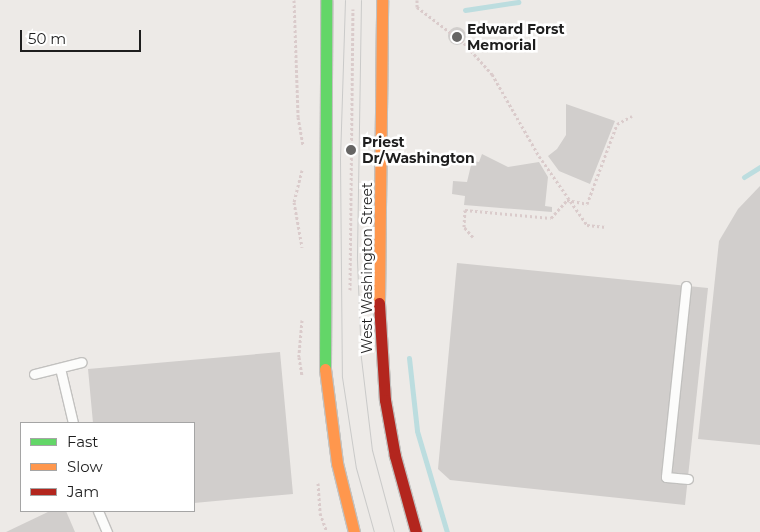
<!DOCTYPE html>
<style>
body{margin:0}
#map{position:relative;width:760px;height:532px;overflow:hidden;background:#edeae7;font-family:Montserrat,sans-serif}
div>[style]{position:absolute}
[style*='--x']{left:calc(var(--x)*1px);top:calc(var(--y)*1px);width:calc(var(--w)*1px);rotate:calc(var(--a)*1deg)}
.stream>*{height:5px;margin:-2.5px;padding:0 2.5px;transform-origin:2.5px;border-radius:2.5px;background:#bcdddf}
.building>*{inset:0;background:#d1cecc}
.round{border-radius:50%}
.path>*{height:3px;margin-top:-1.5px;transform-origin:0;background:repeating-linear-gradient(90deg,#dacbcb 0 2.5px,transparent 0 5px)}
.roads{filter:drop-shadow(1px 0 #c2c1bf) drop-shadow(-1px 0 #c2c1bf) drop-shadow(0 1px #c2c1bf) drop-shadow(0 -1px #c2c1bf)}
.lane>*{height:9px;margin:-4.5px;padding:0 4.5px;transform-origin:4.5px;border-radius:4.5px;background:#fcfcfb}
.fast>*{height:11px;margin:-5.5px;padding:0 5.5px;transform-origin:5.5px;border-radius:5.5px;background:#63d668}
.slow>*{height:11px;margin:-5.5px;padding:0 5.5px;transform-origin:5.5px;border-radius:5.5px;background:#ff974d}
.jam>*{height:11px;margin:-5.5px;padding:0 5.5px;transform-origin:5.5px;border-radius:5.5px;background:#b3261e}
.tram>*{height:1px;margin:-0.5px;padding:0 0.5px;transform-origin:0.5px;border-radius:0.5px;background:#cacac9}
.dots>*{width:14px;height:14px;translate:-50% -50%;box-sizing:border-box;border:2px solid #fff;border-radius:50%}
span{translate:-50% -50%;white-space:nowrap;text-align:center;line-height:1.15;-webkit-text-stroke:5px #fff;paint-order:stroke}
.poi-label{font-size:14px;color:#1e1e1e;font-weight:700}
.left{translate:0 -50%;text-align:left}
.street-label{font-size:14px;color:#1e1e1e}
.legend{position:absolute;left:20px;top:422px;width:175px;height:90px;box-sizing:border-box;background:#fff;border:1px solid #a5a5a5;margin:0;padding:6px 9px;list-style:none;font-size:15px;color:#1e1e1e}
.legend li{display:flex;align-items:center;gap:10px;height:25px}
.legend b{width:25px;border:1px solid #a5a5a5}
.scale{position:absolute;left:20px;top:30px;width:121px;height:22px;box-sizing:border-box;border:2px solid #1e1e1e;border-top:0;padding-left:6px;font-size:15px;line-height:18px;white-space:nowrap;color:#1e1e1e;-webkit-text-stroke:4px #fff;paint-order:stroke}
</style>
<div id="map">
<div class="stream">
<div style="--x:465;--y:10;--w:54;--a:-8.6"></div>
<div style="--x:744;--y:177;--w:19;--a:-32"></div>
<div style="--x:409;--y:358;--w:73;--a:83.7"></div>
<div style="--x:417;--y:431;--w:105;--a:73.5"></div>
</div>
<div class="building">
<div class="round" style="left:448px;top:27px;width:18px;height:18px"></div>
<div style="clip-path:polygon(566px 104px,615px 121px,590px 184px,559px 171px,548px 156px,557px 149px,566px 135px)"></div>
<div style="clip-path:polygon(482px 154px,508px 167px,539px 162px,548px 177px,545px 206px,552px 207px,552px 212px,464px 205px,465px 196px,452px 194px,453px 181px,467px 182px,472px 161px,479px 162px)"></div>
<div style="clip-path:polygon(760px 186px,760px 445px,698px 439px,719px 241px,738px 209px)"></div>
<div style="clip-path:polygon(457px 263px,708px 288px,685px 505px,450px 480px,438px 469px)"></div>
<div style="clip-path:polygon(280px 352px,293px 494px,194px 503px,194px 423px,93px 423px,88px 369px)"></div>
<div style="clip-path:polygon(50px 511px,66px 511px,75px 532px,6px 532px)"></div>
</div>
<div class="path">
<div style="--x:294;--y:0;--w:117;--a:88"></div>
<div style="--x:298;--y:117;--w:29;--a:80"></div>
<div style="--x:417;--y:0;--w:7;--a:90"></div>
<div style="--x:417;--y:7;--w:59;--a:37.5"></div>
<div style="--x:464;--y:43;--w:42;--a:47.9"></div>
<div style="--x:492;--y:74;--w:95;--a:60.2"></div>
<div style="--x:539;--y:156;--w:84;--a:55.2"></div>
<div style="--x:587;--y:225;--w:19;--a:6"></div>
<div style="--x:302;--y:170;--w:33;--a:104"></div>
<div style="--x:294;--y:202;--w:46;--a:79.9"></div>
<div style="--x:473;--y:237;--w:13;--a:-132"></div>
<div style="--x:464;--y:227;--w:17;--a:-87"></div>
<div style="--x:465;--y:210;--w:86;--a:5.3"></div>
<div style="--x:551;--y:218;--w:24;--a:-48"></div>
<div style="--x:567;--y:200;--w:20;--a:11"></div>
<div style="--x:587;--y:204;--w:85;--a:-69.4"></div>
<div style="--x:617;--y:124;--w:17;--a:-28"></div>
<div style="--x:350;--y:290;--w:281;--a:-89.4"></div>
<div style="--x:302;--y:320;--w:37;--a:95"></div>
<div style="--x:299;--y:357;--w:18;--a:81"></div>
<div style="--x:318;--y:483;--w:30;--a:86"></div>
<div style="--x:320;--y:513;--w:20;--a:70"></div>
</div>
<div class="roads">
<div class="lane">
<div style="--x:686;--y:286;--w:192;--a:96"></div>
<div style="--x:666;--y:477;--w:22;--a:5"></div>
<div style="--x:60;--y:368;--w:57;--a:76.7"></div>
<div style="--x:34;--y:374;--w:49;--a:-14"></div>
<div style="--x:98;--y:511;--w:23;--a:67"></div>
</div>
<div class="fast">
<div style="--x:325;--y:369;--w:369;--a:-89.8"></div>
</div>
<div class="slow">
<div style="--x:379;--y:303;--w:303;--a:-89.4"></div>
<div style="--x:325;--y:369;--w:95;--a:82.7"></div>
<div style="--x:337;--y:463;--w:71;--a:76.2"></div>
</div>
<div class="jam">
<div style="--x:379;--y:303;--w:97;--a:86.5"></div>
<div style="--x:385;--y:400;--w:57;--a:79.9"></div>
<div style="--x:395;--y:456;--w:79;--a:74.6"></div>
</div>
</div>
<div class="tram">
<div style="--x:345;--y:0;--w:158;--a:91.8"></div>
<div style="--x:340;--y:158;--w:219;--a:89.5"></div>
<div style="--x:342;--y:377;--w:92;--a:81.3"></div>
<div style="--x:356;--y:468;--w:66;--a:74.3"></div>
<div style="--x:361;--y:0;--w:260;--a:90.9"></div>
<div style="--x:357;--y:260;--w:98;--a:87.7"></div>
<div style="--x:361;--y:358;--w:93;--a:83.2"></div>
<div style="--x:372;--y:450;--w:85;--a:75"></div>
</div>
<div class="dots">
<div style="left:457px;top:37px;background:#666564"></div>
<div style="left:351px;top:150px;background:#666564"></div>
</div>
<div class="poi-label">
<span class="left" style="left:467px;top:37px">Edward Forst<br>Memorial</span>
<span class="left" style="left:362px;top:150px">Priest<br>Dr/Washington</span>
</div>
<div class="street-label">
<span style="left:367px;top:268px;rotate:-90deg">West Washington Street</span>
</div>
<ul class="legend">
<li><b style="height:6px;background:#63d668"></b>Fast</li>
<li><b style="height:6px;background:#ff974d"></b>Slow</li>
<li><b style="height:6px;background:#b3261e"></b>Jam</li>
</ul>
<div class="scale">50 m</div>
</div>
